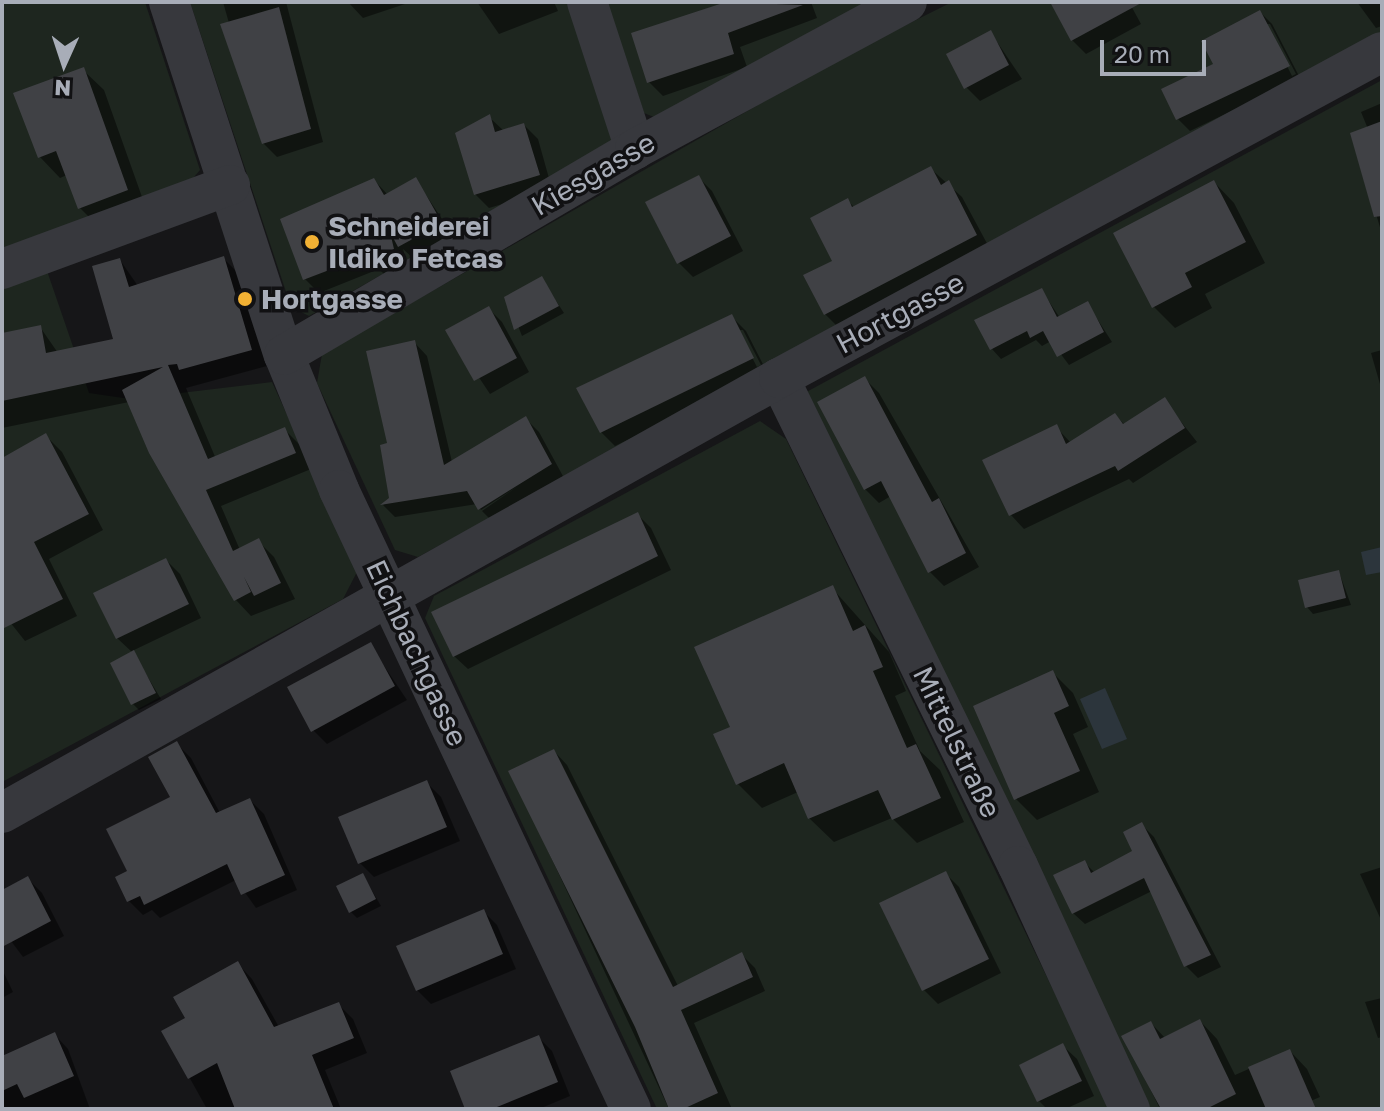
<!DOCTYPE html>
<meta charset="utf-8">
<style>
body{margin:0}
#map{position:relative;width:1384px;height:1111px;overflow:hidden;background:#161618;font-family:"Golos Text",sans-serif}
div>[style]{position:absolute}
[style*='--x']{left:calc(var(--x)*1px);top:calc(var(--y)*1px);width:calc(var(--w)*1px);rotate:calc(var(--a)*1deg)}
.green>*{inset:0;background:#1e261f}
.water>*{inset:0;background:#2c353c}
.shadow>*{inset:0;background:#0007}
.building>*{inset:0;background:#404145}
.minor>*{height:40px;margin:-20px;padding:0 20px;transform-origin:20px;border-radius:20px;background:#37383d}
.dots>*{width:22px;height:22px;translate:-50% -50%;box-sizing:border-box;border:4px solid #111113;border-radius:50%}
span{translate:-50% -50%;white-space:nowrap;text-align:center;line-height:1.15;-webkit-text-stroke:7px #111113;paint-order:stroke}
.street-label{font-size:28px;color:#a8adb8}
.poi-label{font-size:28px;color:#a8adb8;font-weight:700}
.left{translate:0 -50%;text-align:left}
.frame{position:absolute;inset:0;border:4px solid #a8adb8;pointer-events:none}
.north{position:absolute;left:24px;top:24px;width:80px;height:80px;-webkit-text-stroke:6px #111113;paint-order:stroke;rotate:183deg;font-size:22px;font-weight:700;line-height:32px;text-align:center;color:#a8adb8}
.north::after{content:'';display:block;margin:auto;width:28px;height:36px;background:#a8adb8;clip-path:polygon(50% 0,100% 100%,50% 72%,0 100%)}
.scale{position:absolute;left:1100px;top:40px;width:106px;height:36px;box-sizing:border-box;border:4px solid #a8adb8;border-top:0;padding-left:10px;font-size:24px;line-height:28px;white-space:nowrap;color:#a8adb8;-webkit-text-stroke:6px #111113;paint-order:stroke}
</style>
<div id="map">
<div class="green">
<div style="clip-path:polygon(2px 2px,145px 2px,200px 170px,189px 183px,2px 253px)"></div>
<div style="clip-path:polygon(190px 2px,573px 2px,618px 140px,309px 316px,291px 307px)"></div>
<div style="clip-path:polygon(607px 2px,876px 2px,661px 120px,644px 113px)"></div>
<div style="clip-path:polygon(952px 2px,1382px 2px,1382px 35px,418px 557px,395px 550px,317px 383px,322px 354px,840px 58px)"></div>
<div style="clip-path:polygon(1382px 80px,1382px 1109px,1147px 1109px,799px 396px)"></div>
<div style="clip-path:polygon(45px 265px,89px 393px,130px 399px,272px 382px,358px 570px,343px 599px,2px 782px,2px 280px)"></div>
<div style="clip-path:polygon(760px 421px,786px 439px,1111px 1109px,657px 1109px,425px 618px,434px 596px)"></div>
</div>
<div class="water">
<div style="clip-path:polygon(1382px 547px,1382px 572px,1366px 575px,1361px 552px)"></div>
<div style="clip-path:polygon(1105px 688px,1127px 739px,1102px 749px,1080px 699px)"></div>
</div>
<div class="shadow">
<div style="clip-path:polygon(223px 2px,286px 2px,323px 142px,277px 157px,263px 143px)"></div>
<div style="clip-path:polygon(348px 2px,408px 2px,408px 3px,363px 18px)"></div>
<div style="clip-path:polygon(477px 2px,554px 2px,558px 11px,499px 34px)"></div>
<div style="clip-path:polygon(732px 2px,811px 2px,817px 18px,740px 47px,747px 67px,663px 96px,649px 82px,633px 34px)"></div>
<div style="clip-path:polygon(1053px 2px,1129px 2px,1141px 24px,1086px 54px,1072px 40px)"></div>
<div style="clip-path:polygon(1357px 2px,1382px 2px,1382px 26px,1376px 28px)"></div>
<div style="clip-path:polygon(evenodd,1260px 12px,1272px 24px,1300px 78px,1190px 131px,1178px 119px,1260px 12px,1266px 24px,1270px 24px,1296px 74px,1292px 76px,1266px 24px)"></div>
<div style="clip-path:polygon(991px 33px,1022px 79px,980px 101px,966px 87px)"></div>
<div style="clip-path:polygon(83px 70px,104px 90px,147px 211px,100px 228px,80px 208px,67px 175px,60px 178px,40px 157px)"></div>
<div style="clip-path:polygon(1382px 103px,1382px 234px,1352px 134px,1368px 129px,1361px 112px)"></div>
<div style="clip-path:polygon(489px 117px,504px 131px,524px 125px,538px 139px,552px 189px,489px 208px,475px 194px)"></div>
<div style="clip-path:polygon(930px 168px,962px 197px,990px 249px,839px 328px,825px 314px,847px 200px,855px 208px)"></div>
<div style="clip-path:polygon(698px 177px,712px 191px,743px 251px,693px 277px,679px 263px)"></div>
<div style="clip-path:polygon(374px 180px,388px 195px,416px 180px,454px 237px,414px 259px,403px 249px,407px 263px,385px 275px,379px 269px,319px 293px,305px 279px,282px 220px)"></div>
<div style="clip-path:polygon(1214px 182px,1234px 203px,1265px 263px,1205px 294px,1212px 308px,1175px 328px,1154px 307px,1115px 234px)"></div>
<div style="clip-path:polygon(223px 258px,239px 274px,267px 366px,186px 388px,216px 459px,285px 430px,301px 446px,311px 469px,221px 506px,240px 550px,258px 541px,274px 557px,295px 599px,251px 616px,236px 600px,129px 402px,2px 428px,2px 346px,40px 327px,58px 353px,115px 341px,120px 260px,138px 286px)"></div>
<div style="clip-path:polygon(541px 278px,564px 313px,522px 336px,507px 298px)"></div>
<div style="clip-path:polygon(1042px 291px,1060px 318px,1087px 303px,1112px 342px,1069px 365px,1051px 341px,1042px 346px,1036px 340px,1001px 359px,992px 349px)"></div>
<div style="clip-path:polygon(488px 308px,502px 322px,529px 372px,490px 394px,448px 331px)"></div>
<div style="clip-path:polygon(evenodd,732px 317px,746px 331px,767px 372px,615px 446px,601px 432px,579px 389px,732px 317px,738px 330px,743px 330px,761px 365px,757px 367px,738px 330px)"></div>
<div style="clip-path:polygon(414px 342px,427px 356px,452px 462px,526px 419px,539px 432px,564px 478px,493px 522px,482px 511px,518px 486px,481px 510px,477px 504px,395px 517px,383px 505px,391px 499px,390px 445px)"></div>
<div style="clip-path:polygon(1382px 350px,1382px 391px,1371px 353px)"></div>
<div style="clip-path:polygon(865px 379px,879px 393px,979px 567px,944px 586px,930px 572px,891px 496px,879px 503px,865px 489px)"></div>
<div style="clip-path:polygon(1164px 400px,1197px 442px,1133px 483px,1129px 479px,1024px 529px,1011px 515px,1056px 427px,1071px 443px,1115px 415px,1125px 425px)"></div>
<div style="clip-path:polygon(46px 436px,62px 452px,103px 530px,49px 559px,77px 616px,25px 641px,2px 612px,2px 461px)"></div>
<div style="clip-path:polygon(637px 514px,651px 528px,671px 570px,468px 669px,454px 656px)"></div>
<div style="clip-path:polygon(166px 560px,180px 574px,201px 618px,132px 651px,161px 699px,139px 710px,133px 704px,133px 653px,117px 638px)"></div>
<div style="clip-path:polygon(1339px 572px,1351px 605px,1313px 614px,1307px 607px)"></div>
<div style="clip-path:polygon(832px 588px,889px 652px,906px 691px,895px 696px,920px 751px,940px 770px,964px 822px,917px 843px,892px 818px,834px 842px,809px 818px,798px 792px,762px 808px,738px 784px,733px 728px)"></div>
<div style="clip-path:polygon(370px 645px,407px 700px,327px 744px,313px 730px)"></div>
<div style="clip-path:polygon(1053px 673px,1073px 693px,1088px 727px,1073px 734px,1099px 792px,1037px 820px,1016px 799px,975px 707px)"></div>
<div style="clip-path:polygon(177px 744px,191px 758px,220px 813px,250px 800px,264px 814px,297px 890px,256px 908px,236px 880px,160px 918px,152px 910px,143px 915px,129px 901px,118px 878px,130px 872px,173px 798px)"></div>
<div style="clip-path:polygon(554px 751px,567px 765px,678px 986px,742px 955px,755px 968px,765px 991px,694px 1023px,732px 1109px,669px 1109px,511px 772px)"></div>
<div style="clip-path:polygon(427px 783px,441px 797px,460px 841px,374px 877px,360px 863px)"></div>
<div style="clip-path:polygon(1142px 825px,1154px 837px,1221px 967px,1198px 978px,1186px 966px,1152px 891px,1085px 924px,1073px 913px,1084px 862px,1095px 873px,1134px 852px)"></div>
<div style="clip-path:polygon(1382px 867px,1382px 922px,1360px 874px)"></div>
<div style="clip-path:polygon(945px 873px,959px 887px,1001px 973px,938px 1004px,924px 990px,882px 904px)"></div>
<div style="clip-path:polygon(363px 875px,381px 906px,357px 918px,350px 911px)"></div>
<div style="clip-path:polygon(28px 879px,42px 893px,64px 936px,23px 957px,2px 929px,2px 892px)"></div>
<div style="clip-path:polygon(483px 911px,497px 925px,516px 969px,431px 1004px,417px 990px)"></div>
<div style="clip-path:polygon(238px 964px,252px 979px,279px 1027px,338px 1004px,353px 1019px,367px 1053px,325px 1070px,341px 1109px,207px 1109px,164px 1032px,187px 1019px)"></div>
<div style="clip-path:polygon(2px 969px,13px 992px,2px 998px)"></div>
<div style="clip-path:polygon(1382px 998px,1382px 1037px,1378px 1038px,1365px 1002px)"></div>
<div style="clip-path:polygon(1200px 1021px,1217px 1039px,1235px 1075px,1290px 1051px,1307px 1069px,1320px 1097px,1292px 1109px,1160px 1109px,1124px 1036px,1151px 1023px,1165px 1038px)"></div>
<div style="clip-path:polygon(55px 1035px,68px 1049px,90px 1109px,2px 1109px,2px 1058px)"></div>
<div style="clip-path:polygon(538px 1037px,552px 1051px,570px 1096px,539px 1109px,467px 1109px)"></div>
<div style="clip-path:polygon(1063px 1046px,1077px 1059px,1094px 1096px,1065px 1109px,1047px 1109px,1039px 1101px)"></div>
</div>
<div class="building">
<div style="clip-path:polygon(726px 2px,803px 5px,728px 33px,734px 54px,647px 83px,631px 33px)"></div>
<div style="clip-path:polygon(1050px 2px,1143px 2px,1071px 41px)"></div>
<div style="clip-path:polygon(279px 7px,311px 129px,262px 144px,220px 24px)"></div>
<div style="clip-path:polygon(1260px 10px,1290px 66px,1176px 120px,1161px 89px,1213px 64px,1201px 41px)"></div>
<div style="clip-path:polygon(991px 30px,1009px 65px,964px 89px,946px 54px)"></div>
<div style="clip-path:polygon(84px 67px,128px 190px,78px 209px,56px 151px,38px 158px,13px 93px)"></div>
<div style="clip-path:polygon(490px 114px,495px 132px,524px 123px,540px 175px,474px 195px,455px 133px)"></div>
<div style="clip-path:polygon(1382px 121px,1382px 216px,1374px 217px,1350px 133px)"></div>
<div style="clip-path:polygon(931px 166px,941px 185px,949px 180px,977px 235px,824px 315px,803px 275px,832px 261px,810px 218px,848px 198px,852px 207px)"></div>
<div style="clip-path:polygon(699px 175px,731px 236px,677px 264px,645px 202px)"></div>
<div style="clip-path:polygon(416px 177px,442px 223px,398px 247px,390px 232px,394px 249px,370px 263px,366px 256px,303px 280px,280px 219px,374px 178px,384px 195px)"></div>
<div style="clip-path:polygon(1214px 180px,1246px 242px,1185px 273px,1192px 287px,1152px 308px,1113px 233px)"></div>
<div style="clip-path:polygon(224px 256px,252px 350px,179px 370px,177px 364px,168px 365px,208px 459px,285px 427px,296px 453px,206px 490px,233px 551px,259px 538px,281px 583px,254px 596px,244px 577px,251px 592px,234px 601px,149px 453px,122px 390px,163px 367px,2px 401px,2px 333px,41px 325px,46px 353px,113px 339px,92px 266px,120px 258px,129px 287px)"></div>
<div style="clip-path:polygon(542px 276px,559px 306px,514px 330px,504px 297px)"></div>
<div style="clip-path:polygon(1042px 288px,1057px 317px,1088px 301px,1104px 332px,1057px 357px,1043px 331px,1030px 338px,1027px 331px,990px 350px,974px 320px)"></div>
<div style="clip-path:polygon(489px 306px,517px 358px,474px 381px,445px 330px)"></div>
<div style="clip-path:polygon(732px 314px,754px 358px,600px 433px,576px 388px)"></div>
<div style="clip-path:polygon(415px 340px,444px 465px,526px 416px,552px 464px,478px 510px,467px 491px,380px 505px,389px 498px,380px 445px,387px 443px,366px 351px)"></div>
<div style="clip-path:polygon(865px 376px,932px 502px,939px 498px,966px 553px,928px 573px,881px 481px,864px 490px,817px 402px)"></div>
<div style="clip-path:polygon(1165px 397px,1185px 428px,1118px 471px,1115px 466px,1009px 516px,982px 460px,1057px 424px,1066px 444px,1115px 413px,1123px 424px)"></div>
<div style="clip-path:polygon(46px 433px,89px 514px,34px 542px,63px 599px,2px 629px,2px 458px)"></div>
<div style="clip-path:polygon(638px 512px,658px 556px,453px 657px,431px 612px)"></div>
<div style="clip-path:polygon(166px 558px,189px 604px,116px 639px,93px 593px)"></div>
<div style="clip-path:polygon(1339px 570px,1346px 598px,1305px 608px,1298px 580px)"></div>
<div style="clip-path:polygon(833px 585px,853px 631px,865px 625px,883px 667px,873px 671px,907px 748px,916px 744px,941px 798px,892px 820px,878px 790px,808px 819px,784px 763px,736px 785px,713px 734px,730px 727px,694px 647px)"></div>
<div style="clip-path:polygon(371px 642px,395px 686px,311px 732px,287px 687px)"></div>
<div style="clip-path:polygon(134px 650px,156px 693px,131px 705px,110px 663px)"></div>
<div style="clip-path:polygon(1053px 670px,1069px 706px,1054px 713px,1080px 771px,1014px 800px,973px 706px)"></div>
<div style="clip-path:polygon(177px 741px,216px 813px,250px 798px,285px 875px,241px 895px,227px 864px,144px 905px,140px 896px,127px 902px,115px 877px,127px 871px,106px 829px,170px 797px,148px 757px)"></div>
<div style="clip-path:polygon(554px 749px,673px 987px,742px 952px,753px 977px,681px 1010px,718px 1093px,683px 1109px,669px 1109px,635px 1027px,508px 771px)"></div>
<div style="clip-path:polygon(427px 780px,447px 827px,358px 864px,338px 817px)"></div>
<div style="clip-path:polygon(1142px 822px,1211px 955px,1184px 967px,1144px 878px,1072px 914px,1053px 875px,1085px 860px,1091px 873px,1132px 851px,1123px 832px)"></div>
<div style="clip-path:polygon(946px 871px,989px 959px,922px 991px,879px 903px)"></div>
<div style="clip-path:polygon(363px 873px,376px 899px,349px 913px,336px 886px)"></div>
<div style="clip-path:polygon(28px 876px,51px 921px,2px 947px,2px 890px)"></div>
<div style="clip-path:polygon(484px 909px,503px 954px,416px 991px,396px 946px)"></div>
<div style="clip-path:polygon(238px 961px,274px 1027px,339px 1002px,354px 1038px,312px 1055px,334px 1109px,235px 1109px,217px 1063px,188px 1079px,161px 1031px,185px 1018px,173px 997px)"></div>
<div style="clip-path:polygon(1200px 1019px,1236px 1094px,1206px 1109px,1161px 1109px,1121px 1036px,1151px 1021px,1160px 1039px)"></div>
<div style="clip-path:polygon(55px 1032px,74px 1076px,24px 1098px,17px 1084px,2px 1091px,2px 1056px)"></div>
<div style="clip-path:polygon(539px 1035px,558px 1082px,492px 1109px,465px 1109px,450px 1071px)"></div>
<div style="clip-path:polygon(1063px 1043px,1082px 1081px,1037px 1102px,1019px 1065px)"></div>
<div style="clip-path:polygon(1290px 1049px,1316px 1109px,1266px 1109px,1248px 1067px)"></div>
</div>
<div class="minor">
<div style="--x:169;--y:2;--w:371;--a:72"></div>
<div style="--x:284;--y:355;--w:146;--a:67.8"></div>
<div style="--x:339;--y:490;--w:684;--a:64.75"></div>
<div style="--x:587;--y:2;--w:155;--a:71.9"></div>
<div style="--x:2;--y:269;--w:243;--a:-20.2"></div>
<div style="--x:284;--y:355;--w:407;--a:-30.4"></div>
<div style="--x:635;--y:149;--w:309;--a:-28.4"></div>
<div style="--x:779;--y:378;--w:543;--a:63.91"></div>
<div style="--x:1018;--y:866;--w:268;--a:65.3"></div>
<div style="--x:2;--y:813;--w:890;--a:-29.24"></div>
<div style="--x:779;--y:378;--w:685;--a:-28.4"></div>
</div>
<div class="dots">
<div style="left:312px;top:242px;background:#f2b134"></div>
<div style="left:245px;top:299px;background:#f2b134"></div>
</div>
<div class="street-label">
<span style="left:593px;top:174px;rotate:-30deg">Kiesgasse</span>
<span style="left:900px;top:313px;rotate:-28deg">Hortgasse</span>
<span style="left:417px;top:653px;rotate:65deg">Eichbachgasse</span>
<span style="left:957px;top:742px;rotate:64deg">Mittelstraße</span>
</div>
<div class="poi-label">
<span class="left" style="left:328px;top:242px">Schneiderei<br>Ildiko Fetcas</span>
<span class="left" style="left:261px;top:299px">Hortgasse</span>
</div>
<div class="frame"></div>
<div class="north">N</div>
<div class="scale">20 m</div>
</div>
